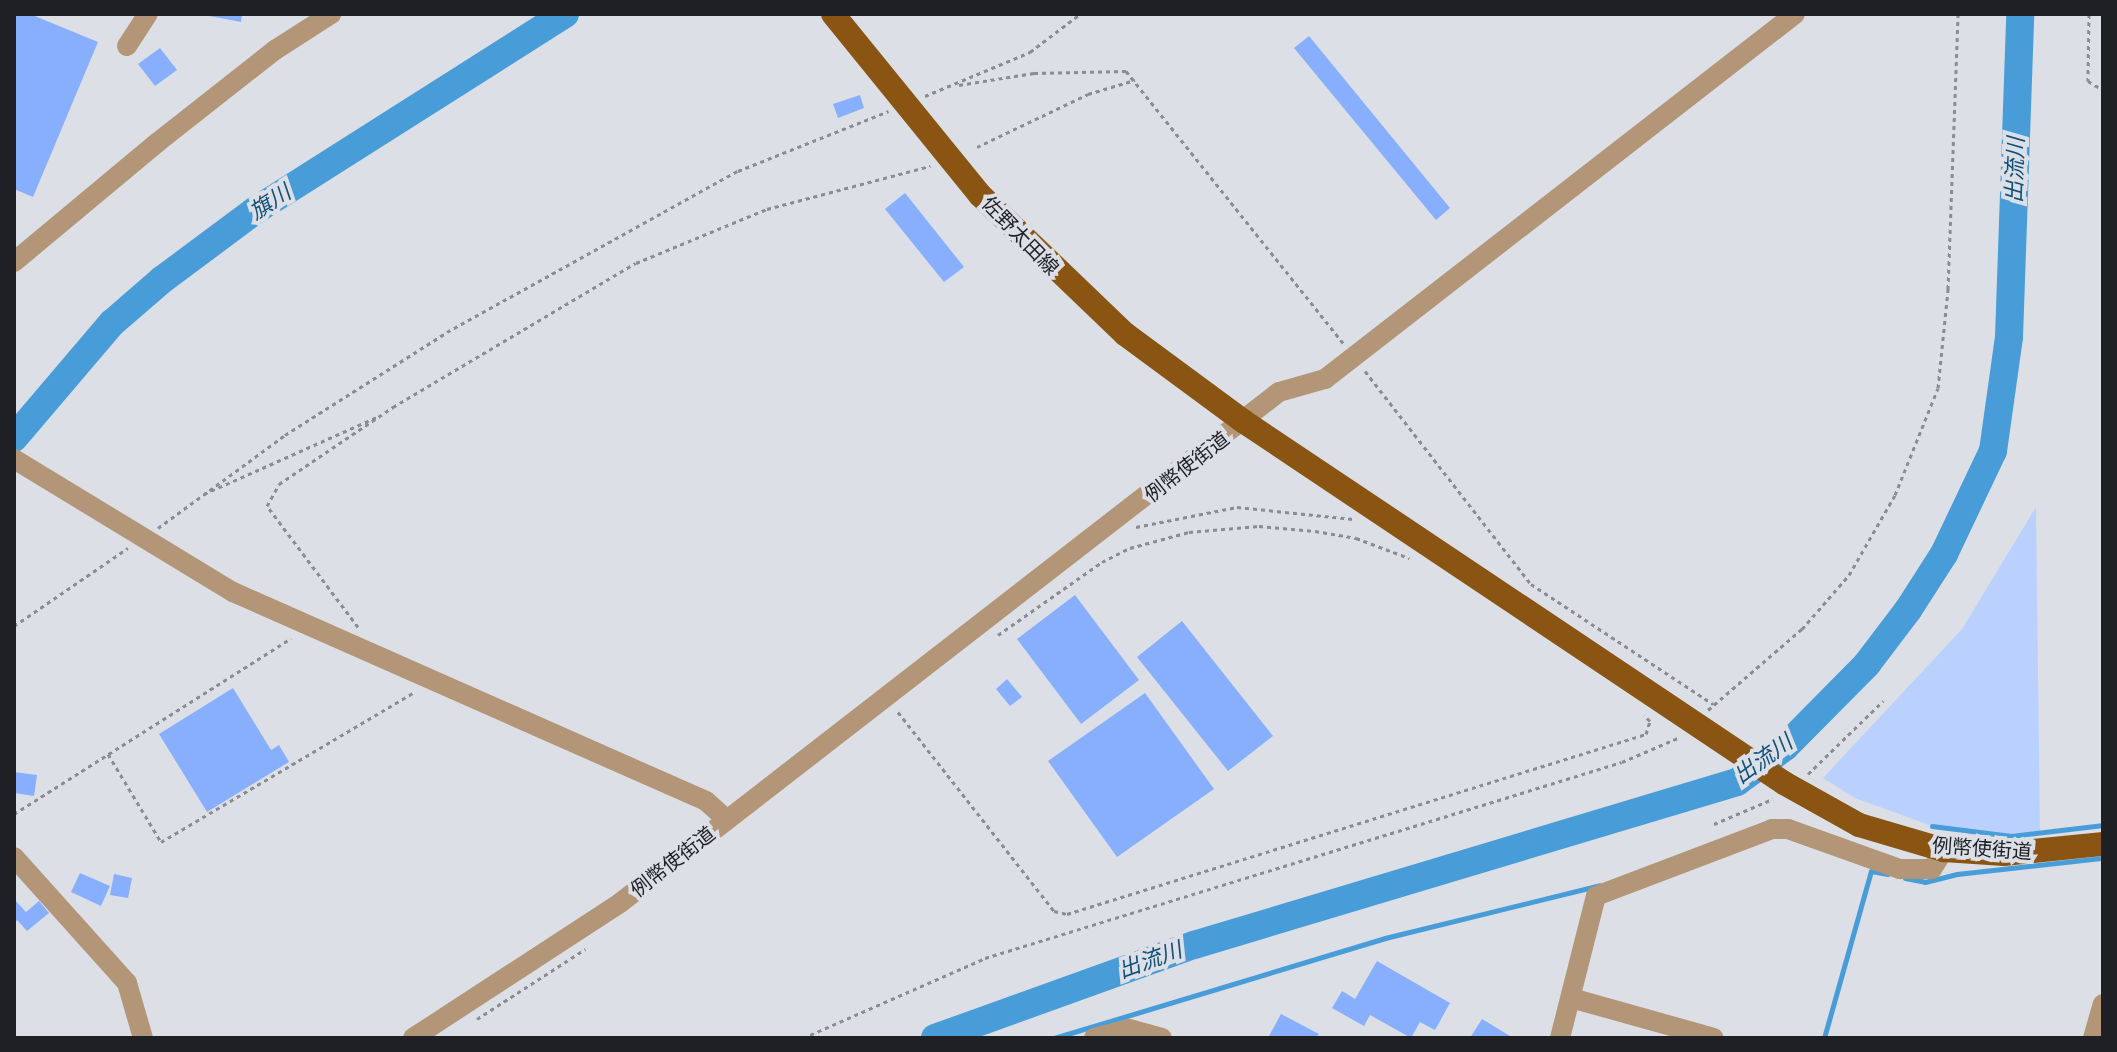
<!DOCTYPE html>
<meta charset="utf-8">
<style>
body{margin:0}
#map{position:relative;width:2117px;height:1052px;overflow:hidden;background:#dcdfe6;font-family:Arial,"Noto Sans JP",sans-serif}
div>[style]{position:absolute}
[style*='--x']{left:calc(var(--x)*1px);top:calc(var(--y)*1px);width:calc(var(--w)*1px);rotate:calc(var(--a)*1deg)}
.green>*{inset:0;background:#bad1ff}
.stream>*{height:5px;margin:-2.5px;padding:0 2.5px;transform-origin:2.5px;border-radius:2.5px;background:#489dd8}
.river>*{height:28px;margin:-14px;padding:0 14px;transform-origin:14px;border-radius:14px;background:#489dd8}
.building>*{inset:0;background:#88affd}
.path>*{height:3px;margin-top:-1.5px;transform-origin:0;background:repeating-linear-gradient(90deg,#8a8c91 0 4px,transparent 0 8px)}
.minor>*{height:20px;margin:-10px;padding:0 10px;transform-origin:10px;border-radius:10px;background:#b39578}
.major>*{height:24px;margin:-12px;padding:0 12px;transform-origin:12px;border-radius:12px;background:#8a5513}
span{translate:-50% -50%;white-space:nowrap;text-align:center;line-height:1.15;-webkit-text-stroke:8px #dcdfe6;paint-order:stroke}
.street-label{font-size:20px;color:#1f2023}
.water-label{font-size:22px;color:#105078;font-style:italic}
.frame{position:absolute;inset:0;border:16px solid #1f2023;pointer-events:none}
</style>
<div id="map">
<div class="green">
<div style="clip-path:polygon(2036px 507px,2040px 834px,2013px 836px,1932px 826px,1855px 798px,1823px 778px,1962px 629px)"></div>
</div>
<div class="stream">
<div style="--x:1932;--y:826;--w:80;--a:7.2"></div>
<div style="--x:2011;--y:836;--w:93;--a:-6.8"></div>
<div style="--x:1905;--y:878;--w:20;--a:11"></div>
<div style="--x:1925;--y:882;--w:33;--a:-14"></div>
<div style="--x:1957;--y:874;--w:147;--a:-6.3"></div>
<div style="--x:1054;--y:1038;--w:346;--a:-16.8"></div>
<div style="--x:1385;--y:938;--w:221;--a:-13.8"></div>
<div style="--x:1824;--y:1038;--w:173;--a:-74.3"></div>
<div style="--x:1871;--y:871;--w:17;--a:10"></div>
</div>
<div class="river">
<div style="--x:14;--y:438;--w:151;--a:-49.6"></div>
<div style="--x:112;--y:323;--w:67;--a:-40.8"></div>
<div style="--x:163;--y:279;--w:116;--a:-36.6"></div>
<div style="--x:256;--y:210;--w:366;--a:-32.4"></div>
<div style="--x:935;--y:1038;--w:275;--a:-19.8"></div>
<div style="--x:1194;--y:945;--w:567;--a:-16.71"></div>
<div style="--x:1737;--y:782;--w:59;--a:-36.1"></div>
<div style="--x:1785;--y:747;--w:117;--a:-45.3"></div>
<div style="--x:1867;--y:664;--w:68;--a:-52.8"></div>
<div style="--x:1908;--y:610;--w:67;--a:-57.3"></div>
<div style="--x:1944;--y:554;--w:114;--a:-64.6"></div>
<div style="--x:1993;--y:451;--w:115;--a:-82"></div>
<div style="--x:2009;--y:337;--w:323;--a:-88"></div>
</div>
<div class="building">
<div style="clip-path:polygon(14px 14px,30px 14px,98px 42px,33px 197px,14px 189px)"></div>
<div style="clip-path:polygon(199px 14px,242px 14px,241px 22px)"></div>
<div style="clip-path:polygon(1309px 36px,1450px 208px,1436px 220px,1294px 48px)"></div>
<div style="clip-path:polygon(160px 48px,177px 70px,155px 86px,138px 64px)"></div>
<div style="clip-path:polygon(860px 95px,864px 108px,838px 118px,833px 104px)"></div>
<div style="clip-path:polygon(905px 193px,964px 267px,944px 282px,885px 209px)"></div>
<div style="clip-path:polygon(1075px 595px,1139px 680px,1081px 724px,1017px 639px)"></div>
<div style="clip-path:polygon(1182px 621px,1273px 736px,1228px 771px,1137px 657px)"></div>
<div style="clip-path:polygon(1007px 679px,1022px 697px,1010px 706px,996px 689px)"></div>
<div style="clip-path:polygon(233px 688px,271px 750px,279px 745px,289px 762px,207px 812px,159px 734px)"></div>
<div style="clip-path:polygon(1145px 693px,1214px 789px,1117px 857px,1048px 761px)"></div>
<div style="clip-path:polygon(14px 772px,37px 775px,34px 796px,14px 793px)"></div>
<div style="clip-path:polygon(80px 873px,110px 886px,101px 906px,71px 892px)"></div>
<div style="clip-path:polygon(114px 874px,132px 878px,128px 898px,110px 895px)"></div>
<div style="clip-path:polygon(14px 899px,26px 912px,39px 901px,49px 913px,27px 931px,17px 920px,14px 924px)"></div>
<div style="clip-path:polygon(1377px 961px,1450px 1003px,1435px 1030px,1420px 1022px,1411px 1038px,1370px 1015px,1364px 1026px,1332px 1008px,1342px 991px,1355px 999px)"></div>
<div style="clip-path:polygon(1281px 1014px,1319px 1034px,1316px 1038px,1268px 1038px)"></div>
<div style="clip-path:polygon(1482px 1019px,1510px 1036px,1508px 1038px,1470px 1038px)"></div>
</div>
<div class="path">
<div style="--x:2089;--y:14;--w:67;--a:90.9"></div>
<div style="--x:2088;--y:81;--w:17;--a:31"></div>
<div style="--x:959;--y:85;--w:76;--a:-9.1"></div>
<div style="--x:1034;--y:73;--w:92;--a:-1.2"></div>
<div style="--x:1126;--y:71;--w:348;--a:51.4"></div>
<div style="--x:925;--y:96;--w:114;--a:-22.7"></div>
<div style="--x:1030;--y:52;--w:63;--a:-37.2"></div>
<div style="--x:977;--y:147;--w:123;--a:-25.5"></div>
<div style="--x:1088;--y:94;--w:49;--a:-16.6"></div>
<div style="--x:1365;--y:371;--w:270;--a:52.1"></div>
<div style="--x:1531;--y:584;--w:218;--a:33.4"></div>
<div style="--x:204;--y:494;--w:192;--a:-24"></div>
<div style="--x:1136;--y:527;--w:103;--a:-11.2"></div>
<div style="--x:1237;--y:507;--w:117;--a:5.9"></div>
<div style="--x:158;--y:528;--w:157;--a:-36.2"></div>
<div style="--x:285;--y:435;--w:192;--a:-32.4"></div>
<div style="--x:447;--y:332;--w:333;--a:-29"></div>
<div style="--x:738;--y:171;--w:162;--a:-21.7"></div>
<div style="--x:14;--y:626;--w:138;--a:-34.4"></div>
<div style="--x:358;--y:627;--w:151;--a:-126.9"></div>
<div style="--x:267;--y:506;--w:25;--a:-61"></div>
<div style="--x:279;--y:484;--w:138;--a:-34"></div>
<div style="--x:393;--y:407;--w:282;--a:-30.7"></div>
<div style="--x:636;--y:263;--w:142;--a:-22.4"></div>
<div style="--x:767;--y:209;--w:169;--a:-14.8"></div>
<div style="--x:998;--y:635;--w:127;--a:-35.1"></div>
<div style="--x:1102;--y:562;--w:31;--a:-27"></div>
<div style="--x:1130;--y:548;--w:61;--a:-15.2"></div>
<div style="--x:1189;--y:532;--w:70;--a:-4.9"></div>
<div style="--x:1259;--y:526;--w:56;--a:5.1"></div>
<div style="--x:1315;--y:531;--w:42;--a:9.7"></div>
<div style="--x:1356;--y:538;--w:57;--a:20.7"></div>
<div style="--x:1708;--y:710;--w:124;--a:-40.8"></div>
<div style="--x:1802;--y:629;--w:72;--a:-49"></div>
<div style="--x:1849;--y:575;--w:92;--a:-60.1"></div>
<div style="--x:1895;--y:495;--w:115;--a:-68.1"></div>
<div style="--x:1938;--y:388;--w:100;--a:-84.2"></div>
<div style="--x:1948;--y:289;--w:275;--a:-87.9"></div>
<div style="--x:898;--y:712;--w:253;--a:51.9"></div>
<div style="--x:1054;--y:911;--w:13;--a:13"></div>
<div style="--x:1067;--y:914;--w:606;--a:-17.27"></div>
<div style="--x:1646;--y:734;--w:14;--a:-73"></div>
<div style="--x:1650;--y:721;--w:8;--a:-135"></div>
<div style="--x:108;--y:754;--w:103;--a:58.9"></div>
<div style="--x:161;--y:842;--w:295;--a:-30.6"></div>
<div style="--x:1808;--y:774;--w:105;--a:-44.2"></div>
<div style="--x:14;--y:814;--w:328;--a:-32.4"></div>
<div style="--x:1714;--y:824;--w:64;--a:-23"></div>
<div style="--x:477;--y:1019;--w:129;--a:-32.9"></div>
<div style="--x:803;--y:1038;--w:199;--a:-23.7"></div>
<div style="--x:985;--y:958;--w:666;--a:-17.1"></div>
<div style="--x:1622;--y:762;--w:63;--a:-23.3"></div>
</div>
<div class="minor">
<div style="--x:127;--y:46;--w:38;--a:-57"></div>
<div style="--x:14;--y:262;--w:187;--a:-39.8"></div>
<div style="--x:158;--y:142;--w:149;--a:-38.2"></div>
<div style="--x:275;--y:50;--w:67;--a:-32.7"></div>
<div style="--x:14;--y:459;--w:256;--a:31.3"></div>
<div style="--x:233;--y:592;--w:517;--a:23.84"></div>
<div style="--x:706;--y:801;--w:28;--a:42"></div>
<div style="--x:14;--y:857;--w:169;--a:48.1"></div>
<div style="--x:127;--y:983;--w:57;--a:73.8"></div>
<div style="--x:1571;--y:998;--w:148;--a:15.6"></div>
<div style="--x:413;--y:1038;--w:247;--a:-33.1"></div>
<div style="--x:620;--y:903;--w:834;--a:-37.79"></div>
<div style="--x:1279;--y:392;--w:48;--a:-15.8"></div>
<div style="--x:1325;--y:379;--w:595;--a:-37.83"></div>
<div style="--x:1094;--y:1038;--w:36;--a:-14"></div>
<div style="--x:1129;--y:1029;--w:34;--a:15"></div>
<div style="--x:1560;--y:1038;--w:146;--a:-75.8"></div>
<div style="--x:1596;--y:896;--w:188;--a:-20.8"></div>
<div style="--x:1772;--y:829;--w:16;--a:0"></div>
<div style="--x:1788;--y:829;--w:119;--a:19.7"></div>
<div style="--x:1900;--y:869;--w:32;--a:0"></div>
<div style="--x:1932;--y:869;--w:22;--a:-58"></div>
<div style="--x:2093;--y:1038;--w:35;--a:-74"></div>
</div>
<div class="major">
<div style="--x:833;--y:14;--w:233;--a:50.9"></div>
<div style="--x:980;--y:195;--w:201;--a:43.8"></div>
<div style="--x:1125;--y:334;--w:147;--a:36.4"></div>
<div style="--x:1243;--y:421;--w:651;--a:33.79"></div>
<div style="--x:1784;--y:783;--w:86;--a:29.2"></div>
<div style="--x:1859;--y:825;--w:89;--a:16.4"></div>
<div style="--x:1944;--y:850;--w:60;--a:3.8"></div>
<div style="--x:2004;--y:854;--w:100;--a:-5.8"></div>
</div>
<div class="street-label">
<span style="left:1020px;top:236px;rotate:46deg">佐野太田線</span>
<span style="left:1187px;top:467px;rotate:-38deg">例幣使街道</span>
<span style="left:1982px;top:849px;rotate:4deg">例幣使街道</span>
<span style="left:673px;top:862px;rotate:-38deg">例幣使街道</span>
</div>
<div class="water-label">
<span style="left:2015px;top:170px;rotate:-88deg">出流川</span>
<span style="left:270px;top:202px;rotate:-33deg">旗川</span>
<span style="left:1763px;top:759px;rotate:-36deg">出流川</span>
<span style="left:1150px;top:960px;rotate:-20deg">出流川</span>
</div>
<div class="frame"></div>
</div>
